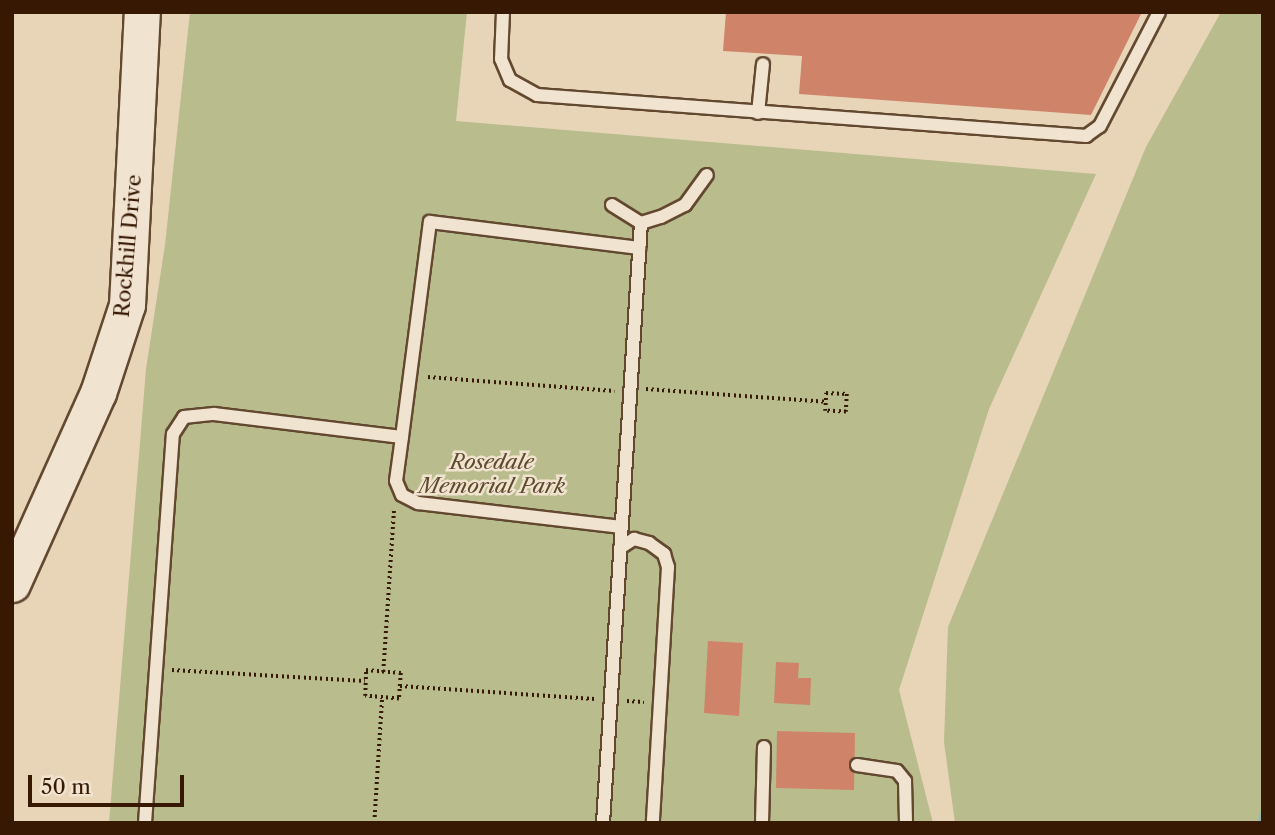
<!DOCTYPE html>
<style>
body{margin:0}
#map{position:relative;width:1275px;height:835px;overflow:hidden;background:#e8d4b7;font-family:"Libre Caslon Text",serif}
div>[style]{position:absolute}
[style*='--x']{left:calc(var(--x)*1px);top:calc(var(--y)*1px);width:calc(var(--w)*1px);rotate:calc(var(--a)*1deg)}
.green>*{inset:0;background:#b9bc8c}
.stream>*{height:6px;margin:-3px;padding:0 3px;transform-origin:3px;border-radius:3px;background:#99b7b6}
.building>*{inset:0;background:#cf846a}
.path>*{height:3.5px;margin-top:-1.75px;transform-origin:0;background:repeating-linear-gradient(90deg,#371903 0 2px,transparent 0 5.5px)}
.roads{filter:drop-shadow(2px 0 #634830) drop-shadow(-2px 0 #634830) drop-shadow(0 2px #634830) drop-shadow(0 -2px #634830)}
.lane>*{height:12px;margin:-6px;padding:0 6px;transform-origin:6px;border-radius:6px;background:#f0e3d0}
.secondary>*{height:35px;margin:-17.5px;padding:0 17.5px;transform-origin:17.5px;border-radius:17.5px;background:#f0e3d0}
span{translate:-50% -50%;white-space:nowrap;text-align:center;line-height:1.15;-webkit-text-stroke:5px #f0e3d0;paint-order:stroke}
.street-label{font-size:21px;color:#371903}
.park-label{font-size:21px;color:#5e4a2c;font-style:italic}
.frame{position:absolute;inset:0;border:14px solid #371903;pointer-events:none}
.scale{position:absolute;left:28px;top:775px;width:156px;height:32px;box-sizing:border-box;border:4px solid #371903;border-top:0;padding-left:9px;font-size:21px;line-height:24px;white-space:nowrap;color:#371903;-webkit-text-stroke:5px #f0e3d0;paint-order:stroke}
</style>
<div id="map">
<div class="green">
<div style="clip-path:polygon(190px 12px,467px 12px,456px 121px,1096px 174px,989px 409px,899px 690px,933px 823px,109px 823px,146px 369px,165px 245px)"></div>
<div style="clip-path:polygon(1221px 12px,1263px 12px,1263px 823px,955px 823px,944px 742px,948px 627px,1146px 147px)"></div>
</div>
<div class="stream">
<div style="--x:1260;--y:823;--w:9;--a:-72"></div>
</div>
<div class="building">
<div style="clip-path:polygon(726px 12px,1142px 12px,1091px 115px,799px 94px,802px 56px,723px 51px)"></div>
<div style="clip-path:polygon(708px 641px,743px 643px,739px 716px,704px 713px)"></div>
<div style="clip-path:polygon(776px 662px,799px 663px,798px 678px,811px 678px,810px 705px,774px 703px)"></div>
<div style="clip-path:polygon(777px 731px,855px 733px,854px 790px,776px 788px)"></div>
</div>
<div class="path">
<div style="--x:428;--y:377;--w:187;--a:4.3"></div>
<div style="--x:646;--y:389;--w:180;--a:4.1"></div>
<div style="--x:826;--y:393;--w:21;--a:3"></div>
<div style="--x:847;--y:394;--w:18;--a:93"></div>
<div style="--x:846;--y:412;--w:21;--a:-177"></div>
<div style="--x:825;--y:411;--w:18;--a:-87"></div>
<div style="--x:172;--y:670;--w:193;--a:3.3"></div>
<div style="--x:366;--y:670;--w:35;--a:5"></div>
<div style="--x:401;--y:673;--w:26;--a:94"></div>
<div style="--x:399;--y:699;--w:34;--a:-175"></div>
<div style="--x:365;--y:696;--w:26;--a:-88"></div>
<div style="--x:383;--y:672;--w:164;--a:-86.2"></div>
<div style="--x:400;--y:686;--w:195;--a:3.8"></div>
<div style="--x:627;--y:701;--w:17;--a:3"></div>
<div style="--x:374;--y:823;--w:126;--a:-86.4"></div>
</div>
<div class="roads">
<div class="lane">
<div style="--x:503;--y:12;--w:47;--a:92.4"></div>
<div style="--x:501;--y:59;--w:23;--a:67"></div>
<div style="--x:510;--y:80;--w:31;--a:29"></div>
<div style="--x:537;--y:95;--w:551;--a:4.27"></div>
<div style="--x:1086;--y:136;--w:17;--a:-36"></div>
<div style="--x:1100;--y:126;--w:128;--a:-62.6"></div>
<div style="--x:758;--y:113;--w:49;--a:-84.2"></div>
<div style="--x:612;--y:205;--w:34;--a:32"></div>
<div style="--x:641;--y:223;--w:21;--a:-17"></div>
<div style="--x:661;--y:217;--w:27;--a:-27"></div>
<div style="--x:685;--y:205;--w:37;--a:-54"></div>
<div style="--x:402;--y:437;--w:44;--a:97.8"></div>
<div style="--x:396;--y:481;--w:15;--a:67"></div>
<div style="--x:402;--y:495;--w:18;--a:27"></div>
<div style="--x:418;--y:503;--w:205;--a:6.7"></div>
<div style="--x:620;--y:548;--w:17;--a:-33"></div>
<div style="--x:634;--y:539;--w:16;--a:15"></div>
<div style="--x:649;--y:543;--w:19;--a:36"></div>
<div style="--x:664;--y:554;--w:14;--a:73"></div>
<div style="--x:668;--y:567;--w:256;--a:93.4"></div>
<div style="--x:857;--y:765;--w:40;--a:8.5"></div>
<div style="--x:897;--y:771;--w:13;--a:51"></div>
<div style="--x:905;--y:781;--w:42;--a:88.6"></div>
<div style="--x:145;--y:823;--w:390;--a:-85.9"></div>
<div style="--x:173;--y:434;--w:20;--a:-57"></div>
<div style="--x:184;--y:417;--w:30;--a:-6"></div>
<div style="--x:214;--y:414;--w:189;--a:7"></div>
<div style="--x:402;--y:437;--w:217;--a:-82.6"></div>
<div style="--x:430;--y:222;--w:211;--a:7.1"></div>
<div style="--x:603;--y:823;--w:601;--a:-86.38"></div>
<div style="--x:762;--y:823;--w:76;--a:-88.5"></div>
</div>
<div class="secondary">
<div style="--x:12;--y:584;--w:209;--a:-65.8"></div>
<div style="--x:98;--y:393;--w:93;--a:-71.8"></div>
<div style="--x:127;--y:305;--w:293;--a:-87.1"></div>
</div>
</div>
<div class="street-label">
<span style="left:128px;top:246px;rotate:-85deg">Rockhill Drive</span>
</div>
<div class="park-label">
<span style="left:492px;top:474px">Rosedale<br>Memorial Park</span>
</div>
<div class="frame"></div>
<div class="scale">50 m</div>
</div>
